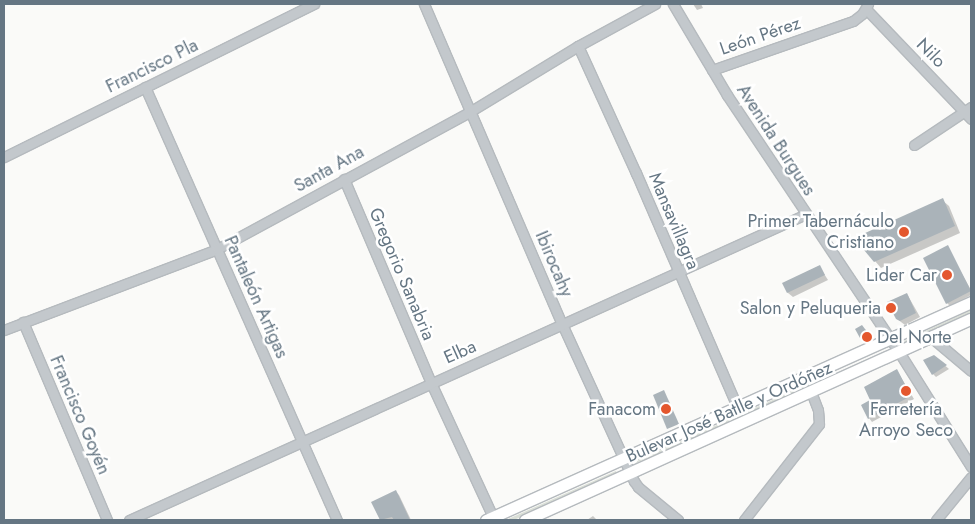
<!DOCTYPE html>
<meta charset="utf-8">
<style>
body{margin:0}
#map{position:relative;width:975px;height:524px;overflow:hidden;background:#fafaf8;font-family:Jost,sans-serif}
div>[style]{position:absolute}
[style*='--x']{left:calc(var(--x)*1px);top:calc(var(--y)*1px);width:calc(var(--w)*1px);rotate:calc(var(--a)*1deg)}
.green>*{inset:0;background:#dadfd7}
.shadow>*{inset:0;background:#0003}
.building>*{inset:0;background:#aab3b9}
.roads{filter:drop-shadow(1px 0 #b5babe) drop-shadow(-1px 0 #b5babe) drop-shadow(0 1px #b5babe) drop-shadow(0 -1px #b5babe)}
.minor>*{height:9px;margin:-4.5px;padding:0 4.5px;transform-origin:4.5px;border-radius:4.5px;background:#c3c8cc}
.major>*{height:11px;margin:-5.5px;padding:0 5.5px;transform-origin:5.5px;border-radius:5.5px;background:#fff}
.dots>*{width:14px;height:14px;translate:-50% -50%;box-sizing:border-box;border:2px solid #fff;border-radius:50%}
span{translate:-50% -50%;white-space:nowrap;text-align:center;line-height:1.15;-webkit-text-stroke:5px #fff;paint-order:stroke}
.street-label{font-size:18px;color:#657683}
.poi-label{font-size:18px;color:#657683}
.right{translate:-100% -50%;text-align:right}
.left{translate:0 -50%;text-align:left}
.frame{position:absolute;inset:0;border:5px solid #657683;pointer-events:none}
</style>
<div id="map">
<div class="green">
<div style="clip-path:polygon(971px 310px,971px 314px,906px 344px,904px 341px)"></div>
<div style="clip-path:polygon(819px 379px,821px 383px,636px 463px,637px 461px)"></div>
<div style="clip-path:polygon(616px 471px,617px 474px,514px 520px,506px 520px)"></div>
</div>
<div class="shadow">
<div style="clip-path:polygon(693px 4px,701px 4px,703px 8px,697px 10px)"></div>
<div style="clip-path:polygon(942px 200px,949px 206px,960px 233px,881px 268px,875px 261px)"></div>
<div style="clip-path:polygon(947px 247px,971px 290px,971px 295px,950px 306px,947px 303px)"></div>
<div style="clip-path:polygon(819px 266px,828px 280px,793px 297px,788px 293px,784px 283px)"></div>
<div style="clip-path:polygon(907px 294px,920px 317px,905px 325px,897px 319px)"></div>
<div style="clip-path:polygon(865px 329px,869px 337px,864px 340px,861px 337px)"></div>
<div style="clip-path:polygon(934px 356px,949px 369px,936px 377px,933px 374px)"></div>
<div style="clip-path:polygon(897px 371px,914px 399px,872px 422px,869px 418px,872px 400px)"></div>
<div style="clip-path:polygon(396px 492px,399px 495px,411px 520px,382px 520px,373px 503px)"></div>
<div style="clip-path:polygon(593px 516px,597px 520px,587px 520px)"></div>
</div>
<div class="building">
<div style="clip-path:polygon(943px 198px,955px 226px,874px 262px,854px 238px)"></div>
<div style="clip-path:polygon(948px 245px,971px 291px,946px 304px,923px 258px)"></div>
<div style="clip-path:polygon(820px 265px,825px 275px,787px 293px,782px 283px)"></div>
<div style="clip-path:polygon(907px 293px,916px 313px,900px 321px,896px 319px,887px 302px)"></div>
<div style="clip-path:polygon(862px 325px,868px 333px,860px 338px,855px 329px)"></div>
<div style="clip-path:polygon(934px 355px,947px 365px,932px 375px,923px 360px)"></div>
<div style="clip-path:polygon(897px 369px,911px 396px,868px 419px,861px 405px,870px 400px,864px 387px)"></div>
<div style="clip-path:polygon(664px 390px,679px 424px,667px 429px,653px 395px)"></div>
<div style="clip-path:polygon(396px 490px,410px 520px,394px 520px,392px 517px,380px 520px,371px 502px)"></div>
</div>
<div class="roads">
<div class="minor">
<div style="--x:424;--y:4;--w:348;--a:66.7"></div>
<div style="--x:562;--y:324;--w:173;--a:65.4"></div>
<div style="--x:634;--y:481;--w:7;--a:56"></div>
<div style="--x:638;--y:487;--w:52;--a:39.5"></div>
<div style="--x:673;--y:4;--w:106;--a:59.3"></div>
<div style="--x:727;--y:95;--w:309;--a:56.2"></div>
<div style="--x:899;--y:352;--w:136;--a:57.9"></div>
<div style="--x:866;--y:9;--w:152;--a:46.3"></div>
<div style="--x:578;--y:46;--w:140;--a:65.5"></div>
<div style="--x:636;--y:173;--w:257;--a:66.6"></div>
<div style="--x:712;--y:70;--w:149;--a:-19.2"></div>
<div style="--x:853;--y:21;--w:11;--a:-38"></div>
<div style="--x:862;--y:14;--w:12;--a:-59"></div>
<div style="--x:145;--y:87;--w:474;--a:66.1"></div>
<div style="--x:914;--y:145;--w:69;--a:-33.7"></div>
<div style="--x:4;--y:157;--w:346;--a:-26.3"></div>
<div style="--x:344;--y:179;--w:222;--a:66.9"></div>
<div style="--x:431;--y:383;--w:148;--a:65.2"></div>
<div style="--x:23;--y:322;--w:215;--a:67"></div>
<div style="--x:4;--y:330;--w:228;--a:-20.8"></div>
<div style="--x:217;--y:249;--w:289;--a:-28.5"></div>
<div style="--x:471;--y:111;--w:125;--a:-31.3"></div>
<div style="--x:578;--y:46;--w:88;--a:-28.6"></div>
<div style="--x:932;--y:338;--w:51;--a:40.2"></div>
<div style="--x:129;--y:520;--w:743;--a:-24.32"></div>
<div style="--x:744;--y:520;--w:122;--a:-52"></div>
<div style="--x:819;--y:424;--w:14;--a:-94"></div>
<div style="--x:818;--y:410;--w:19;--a:-111"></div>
<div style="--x:936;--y:520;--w:55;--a:-50.9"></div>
</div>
<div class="major">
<div style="--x:486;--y:520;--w:532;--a:-24.2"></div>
<div style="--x:525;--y:520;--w:489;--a:-24.3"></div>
</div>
</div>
<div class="dots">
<div style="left:904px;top:232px;background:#e4572e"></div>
<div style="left:947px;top:275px;background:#e4572e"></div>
<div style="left:891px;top:308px;background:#e4572e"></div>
<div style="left:867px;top:337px;background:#e4572e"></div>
<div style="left:906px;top:391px;background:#e4572e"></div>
<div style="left:666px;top:409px;background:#e4572e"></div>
</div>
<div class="street-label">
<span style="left:760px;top:36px;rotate:-19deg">León Pérez</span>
<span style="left:931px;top:53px;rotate:46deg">Nilo</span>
<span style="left:152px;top:66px;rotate:-26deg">Francisco Pla</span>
<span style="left:776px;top:140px;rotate:57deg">Avenida Burgues</span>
<span style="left:329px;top:169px;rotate:-29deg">Santa Ana</span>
<span style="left:674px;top:221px;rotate:67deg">Mansavillagra</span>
<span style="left:554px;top:264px;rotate:67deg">Ibirocahy</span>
<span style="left:402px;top:274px;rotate:67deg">Gregorio Sanabria</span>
<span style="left:256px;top:297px;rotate:66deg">Pantaleón Artigas</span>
<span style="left:460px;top:352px;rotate:-24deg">Elba</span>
<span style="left:729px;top:412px;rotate:-24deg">Bulevar José Batlle y Ordóñez</span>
<span style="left:80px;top:415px;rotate:67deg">Francisco Goyén</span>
</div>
<div class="poi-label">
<span class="right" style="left:894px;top:232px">Primer Tabernáculo<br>Cristiano</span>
<span class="right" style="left:937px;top:275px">Lider Car</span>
<span class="right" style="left:881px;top:308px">Salon y Peluqueria</span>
<span class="left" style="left:877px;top:337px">Del Norte</span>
<span class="right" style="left:656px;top:409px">Fanacom</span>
<span style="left:906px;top:420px">Ferretería<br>Arroyo Seco</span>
</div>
<div class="frame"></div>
</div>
